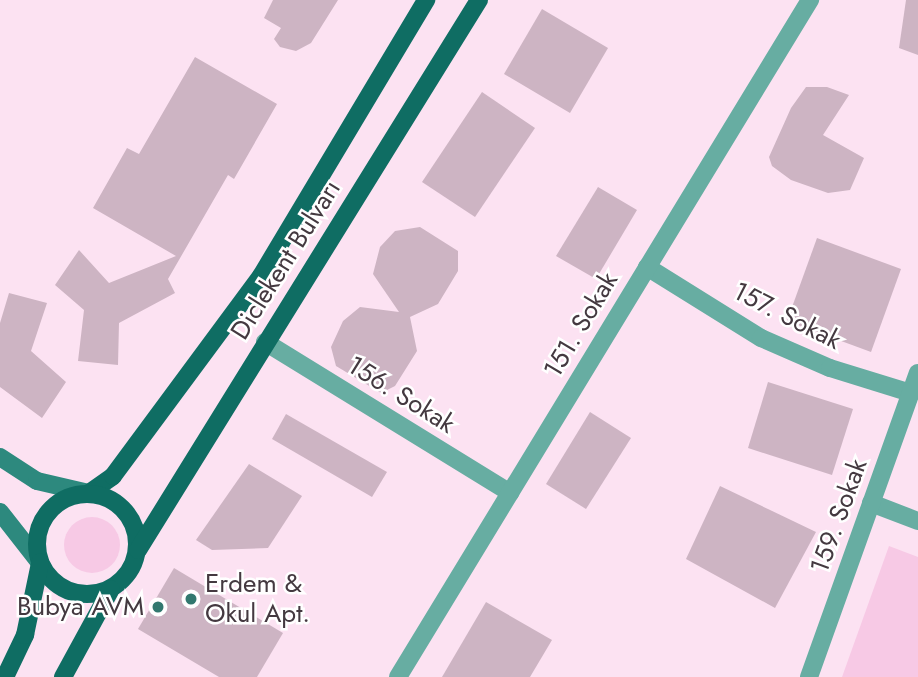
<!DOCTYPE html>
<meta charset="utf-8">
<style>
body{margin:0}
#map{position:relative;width:918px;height:677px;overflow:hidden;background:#fce2f2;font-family:Jost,sans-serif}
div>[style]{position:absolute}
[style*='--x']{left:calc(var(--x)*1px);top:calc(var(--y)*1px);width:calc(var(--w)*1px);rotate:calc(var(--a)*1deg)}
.green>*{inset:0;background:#f7c9e5}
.round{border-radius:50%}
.building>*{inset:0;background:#cdb4c3}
.street>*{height:18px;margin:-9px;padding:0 9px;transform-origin:9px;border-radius:9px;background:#67ada2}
.secondary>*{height:18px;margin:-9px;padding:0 9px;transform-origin:9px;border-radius:9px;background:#2d897e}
.primary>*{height:18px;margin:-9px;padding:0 9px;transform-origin:9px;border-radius:9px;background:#0f6d63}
.primary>.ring{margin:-9px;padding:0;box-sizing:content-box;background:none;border:18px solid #0f6d63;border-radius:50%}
.dots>*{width:19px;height:19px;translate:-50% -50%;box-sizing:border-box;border:4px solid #fff;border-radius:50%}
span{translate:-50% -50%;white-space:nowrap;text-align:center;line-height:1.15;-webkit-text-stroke:5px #fff;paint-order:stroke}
.street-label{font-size:26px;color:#443940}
.poi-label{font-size:26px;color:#443940}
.left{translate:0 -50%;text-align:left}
.right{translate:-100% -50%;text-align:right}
</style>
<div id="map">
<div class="green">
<div class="round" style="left:64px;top:517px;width:56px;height:56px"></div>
<div style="clip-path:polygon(889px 546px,918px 557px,918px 677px,842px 677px)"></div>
</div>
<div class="building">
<div style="clip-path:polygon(273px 0,338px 0,311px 43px,296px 51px,280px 47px,274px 39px,281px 28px,264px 18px)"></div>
<div style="clip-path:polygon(906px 0,918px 0,918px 55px,899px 48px)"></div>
<div style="clip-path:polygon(542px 9px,608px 48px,570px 113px,504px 74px)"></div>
<div style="clip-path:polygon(195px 57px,277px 104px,234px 179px,228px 175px,168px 279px,175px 293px,119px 323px,118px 365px,78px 361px,84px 310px,55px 285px,79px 250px,109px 283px,176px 256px,93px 208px,127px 148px,139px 154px)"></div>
<div style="clip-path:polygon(806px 87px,827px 87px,849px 95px,823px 135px,864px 158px,850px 190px,828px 193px,791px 180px,772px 166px,769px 157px,791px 108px)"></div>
<div style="clip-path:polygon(482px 92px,535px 128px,475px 217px,422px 182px)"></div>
<div style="clip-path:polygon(598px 187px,637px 210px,596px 279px,556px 256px)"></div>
<div style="clip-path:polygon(420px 227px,458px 251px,458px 271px,438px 304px,410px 317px,417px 351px,395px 386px,381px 393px,336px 366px,331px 347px,343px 321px,360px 307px,399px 312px,373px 274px,380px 247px,395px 231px)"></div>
<div style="clip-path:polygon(817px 238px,901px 269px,871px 352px,787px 321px)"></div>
<div style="clip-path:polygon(9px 293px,47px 303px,31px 351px,66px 382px,42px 418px,0 387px,0 323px)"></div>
<div style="clip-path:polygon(768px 382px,853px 409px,832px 475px,748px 448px)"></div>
<div style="clip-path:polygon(590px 412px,631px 438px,586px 509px,546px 484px)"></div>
<div style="clip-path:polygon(286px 414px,387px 472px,372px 497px,272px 439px)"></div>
<div style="clip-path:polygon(249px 464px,302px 496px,268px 548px,212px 550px,196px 540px)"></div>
<div style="clip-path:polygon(720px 486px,816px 532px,775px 608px,686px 559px)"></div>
<div style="clip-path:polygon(174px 568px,283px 633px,257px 677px,219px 677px,138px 629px)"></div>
<div style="clip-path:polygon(486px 602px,552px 640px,530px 677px,442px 677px)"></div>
</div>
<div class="street">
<div style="--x:647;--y:267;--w:134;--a:31.9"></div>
<div style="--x:761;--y:338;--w:75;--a:23.5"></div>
<div style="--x:830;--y:368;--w:85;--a:17.2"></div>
<div style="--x:265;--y:342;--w:288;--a:31.6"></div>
<div style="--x:871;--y:503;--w:50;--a:21"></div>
<div style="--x:398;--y:677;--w:793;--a:-58.68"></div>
<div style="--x:809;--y:677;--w:323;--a:-70.3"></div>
</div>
<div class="secondary">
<div style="--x:0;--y:457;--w:44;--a:33"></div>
<div style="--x:37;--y:481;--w:53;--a:13"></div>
<div style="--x:0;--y:512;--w:65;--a:51.9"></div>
</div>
<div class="primary">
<div style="--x:89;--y:493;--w:29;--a:-35"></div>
<div style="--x:113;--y:476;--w:249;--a:-53.5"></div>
<div style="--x:261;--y:276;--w:322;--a:-59.1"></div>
<div class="ring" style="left:37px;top:494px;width:82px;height:82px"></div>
<div style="--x:138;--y:550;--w:647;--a:-58.2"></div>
<div style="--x:5;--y:677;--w:47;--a:-64.5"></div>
<div style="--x:25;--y:635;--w:74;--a:-78.2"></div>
<div style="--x:63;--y:677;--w:100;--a:-61.4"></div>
</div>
<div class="dots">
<div style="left:191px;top:599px;background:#32786f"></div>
<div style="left:158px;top:607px;background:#32786f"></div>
</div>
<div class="street-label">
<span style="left:286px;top:260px;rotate:-58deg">Diclekent Bulvarı</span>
<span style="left:787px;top:316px;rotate:27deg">157. Sokak</span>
<span style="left:581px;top:325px;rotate:-59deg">151. Sokak</span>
<span style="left:401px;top:395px;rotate:32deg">156. Sokak</span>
<span style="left:839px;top:516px;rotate:-70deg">159. Sokak</span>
</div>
<div class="poi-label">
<span class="left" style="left:205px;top:599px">Erdem &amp;<br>Okul Apt.</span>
<span class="right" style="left:144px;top:607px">Bubya AVM</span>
</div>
</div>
